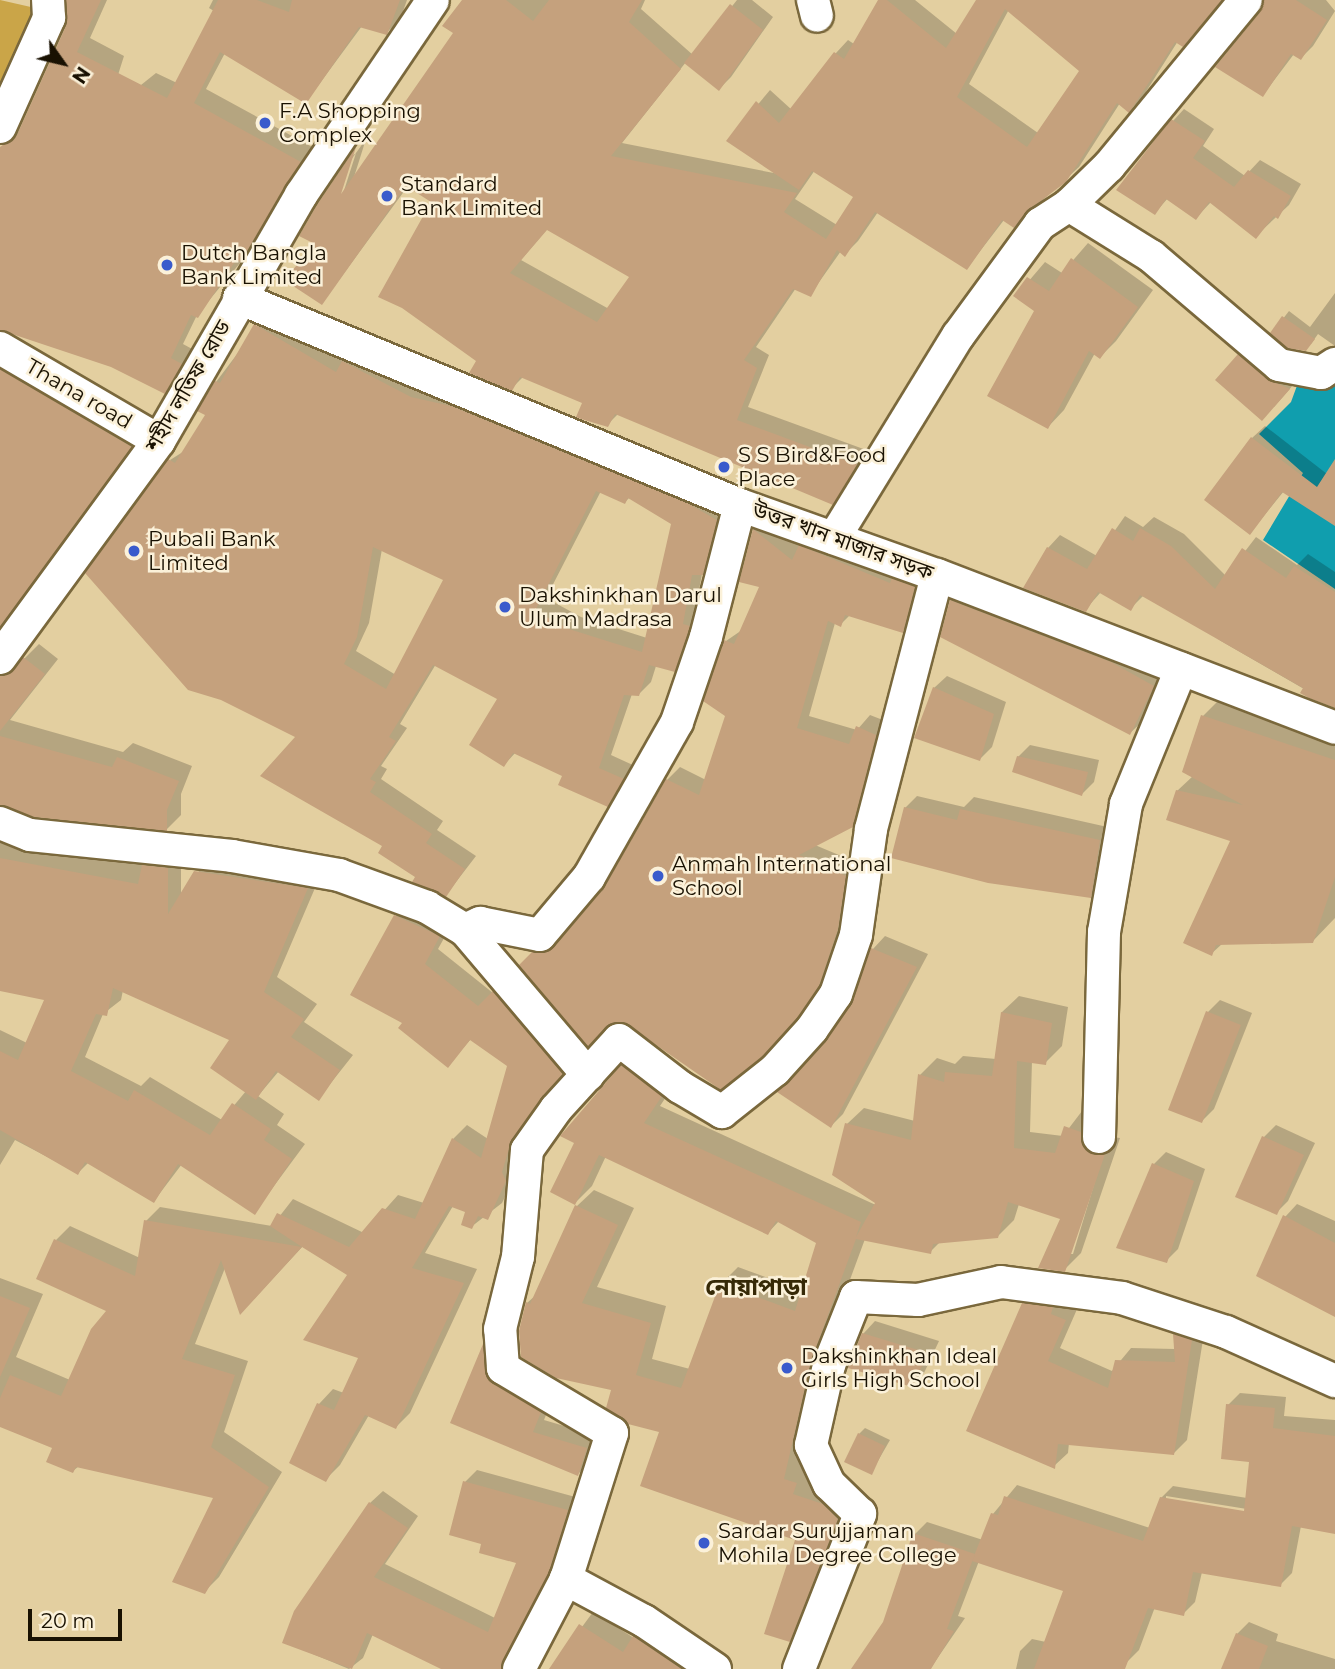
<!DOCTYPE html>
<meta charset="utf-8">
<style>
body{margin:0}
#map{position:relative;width:1335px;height:1669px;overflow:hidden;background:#e3cfa0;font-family:Montserrat,"Noto Sans Bengali",sans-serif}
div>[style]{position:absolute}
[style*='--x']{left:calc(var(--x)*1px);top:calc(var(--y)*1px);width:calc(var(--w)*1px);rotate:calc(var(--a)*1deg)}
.green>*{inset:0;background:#caa548}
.water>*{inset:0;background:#109eae}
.shadow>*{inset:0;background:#0003}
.building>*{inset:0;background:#c5a17d}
.roads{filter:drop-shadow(2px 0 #7a683c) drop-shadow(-2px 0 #7a683c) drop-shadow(0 2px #7a683c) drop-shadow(0 -2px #7a683c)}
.minor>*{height:32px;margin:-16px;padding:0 16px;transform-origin:16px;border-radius:16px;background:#fff}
.dots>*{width:19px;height:19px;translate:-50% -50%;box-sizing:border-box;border:4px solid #fbf1d9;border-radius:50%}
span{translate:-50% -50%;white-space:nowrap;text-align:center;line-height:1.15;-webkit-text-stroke:5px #fbf1d9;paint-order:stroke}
.poi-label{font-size:21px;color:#191102}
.left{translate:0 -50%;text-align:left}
.street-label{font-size:21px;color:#191102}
.quarter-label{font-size:24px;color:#362907;font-weight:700}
.north{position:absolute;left:28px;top:28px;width:70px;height:70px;-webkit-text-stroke:5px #fbf1d9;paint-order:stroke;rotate:124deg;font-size:19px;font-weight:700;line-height:28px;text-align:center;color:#191102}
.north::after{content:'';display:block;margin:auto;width:24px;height:32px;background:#191102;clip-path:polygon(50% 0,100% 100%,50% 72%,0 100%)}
.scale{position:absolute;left:28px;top:1609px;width:94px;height:32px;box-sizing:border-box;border:4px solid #191102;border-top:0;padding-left:9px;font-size:21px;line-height:24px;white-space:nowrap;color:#191102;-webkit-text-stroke:5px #fbf1d9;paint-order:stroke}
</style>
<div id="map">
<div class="green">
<div style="clip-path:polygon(0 0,44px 10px,0 120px)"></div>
</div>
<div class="water">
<div style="clip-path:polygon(1302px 372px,1335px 379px,1335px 589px,1263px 540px,1303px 473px,1259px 434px,1291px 402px)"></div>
</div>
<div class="shadow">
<div style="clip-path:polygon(68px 0,107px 0,90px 38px,124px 56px,106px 113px,156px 73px,177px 83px,214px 11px,209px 8px,213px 0,407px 0,400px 20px,386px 33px,362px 26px,306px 102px,225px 53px,206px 89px,314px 148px,254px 246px,197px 315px,183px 344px,194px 350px,164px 392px,112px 365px,0 329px,0 151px,21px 129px,68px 26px)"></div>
<div style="clip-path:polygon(evenodd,463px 0,645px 0,641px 9px,693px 55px,737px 0,752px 0,773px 17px,731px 77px,719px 89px,686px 62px,622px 143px,779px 174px,728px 140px,770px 90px,792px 110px,836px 53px,848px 40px,854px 44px,880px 0,915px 0,957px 34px,978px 0,1014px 0,969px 84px,1038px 133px,1081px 71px,1052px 0,1222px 0,1183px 45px,1178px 41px,1142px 98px,1129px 111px,1120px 103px,1079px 167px,1014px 226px,1004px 220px,967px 268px,878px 212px,858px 241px,845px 254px,841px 251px,810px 295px,796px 288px,756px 347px,769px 355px,748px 407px,869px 451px,832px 503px,618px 414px,607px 425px,584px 402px,523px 377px,511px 389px,478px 360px,433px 202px,408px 186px,322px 303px,318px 206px,366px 139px,354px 177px,456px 33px,463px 0,356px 153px,340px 203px,337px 202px,350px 158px,356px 153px,463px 0,815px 170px,856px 196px,837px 225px,795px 199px,815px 170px,463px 0,548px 228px,631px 276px,609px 309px,521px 260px,548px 228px)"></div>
<div style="clip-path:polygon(1266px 0,1326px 0,1335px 11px,1313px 46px,1301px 58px,1294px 54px,1263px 95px,1262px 13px)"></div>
<div style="clip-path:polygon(1184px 109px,1214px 129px,1203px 146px,1245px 176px,1260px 160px,1301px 184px,1289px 205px,1256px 236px,1211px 202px,1196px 218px,1168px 198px,1155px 213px,1173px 121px)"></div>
<div style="clip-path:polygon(1088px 243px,1153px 290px,1116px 341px,1100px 357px,1095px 353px,1064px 410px,1048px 427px,1036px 310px,1016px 296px,1045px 262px,1062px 273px)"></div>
<div style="clip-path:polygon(1335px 293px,1335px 346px,1318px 334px,1311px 344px,1272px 333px,1289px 311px,1310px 327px)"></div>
<div style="clip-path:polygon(evenodd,268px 313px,729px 507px,715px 560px,702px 574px,695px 611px,701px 614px,687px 658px,674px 670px,656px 666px,651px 682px,638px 695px,632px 694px,611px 755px,635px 766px,607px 805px,564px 775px,516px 752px,504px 765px,500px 698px,436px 664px,400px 724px,407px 728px,381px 766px,387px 769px,381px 779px,443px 821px,437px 830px,476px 856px,446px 895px,417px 877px,385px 846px,298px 736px,170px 460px,186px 450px,207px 414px,216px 382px,268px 313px,601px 491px,625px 502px,630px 497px,673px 523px,647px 638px,581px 617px,546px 598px,601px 491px,268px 313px,382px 549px,445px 579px,396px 675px,356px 651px,369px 623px,382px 549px)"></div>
<div style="clip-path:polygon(0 343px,145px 432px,0 634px)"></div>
<div style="clip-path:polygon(1251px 343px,1300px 377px,1274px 407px,1239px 355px)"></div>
<div style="clip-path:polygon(1265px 426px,1327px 474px,1335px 462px,1335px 524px,1284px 491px,1250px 533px,1252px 438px)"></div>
<div style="clip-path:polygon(1125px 516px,1143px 527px,1154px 517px,1184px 534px,1226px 576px,1256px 537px,1297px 565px,1308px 554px,1335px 572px,1335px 707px,1221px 641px,1178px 610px,1143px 596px,1131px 608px,1101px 592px,1085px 610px,1048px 548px,1060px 535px,1097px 556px)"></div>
<div style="clip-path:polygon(767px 518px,802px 545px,813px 534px,927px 574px,915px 619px,902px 631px,850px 615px,840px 625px,835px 623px,809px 716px,857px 730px,870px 715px,888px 722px,865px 813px,852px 826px,815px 845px,858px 863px,831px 971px,796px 1016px,622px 1020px,521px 965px,547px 940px,566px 936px,605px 890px,667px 780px,680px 767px,706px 780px,727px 716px,726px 641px,742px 630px,761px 585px,741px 581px,754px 530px)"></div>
<div style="clip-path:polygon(963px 589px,1165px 674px,1142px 722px,1130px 733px,942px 636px,951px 600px)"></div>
<div style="clip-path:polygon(39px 644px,58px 659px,10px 720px,123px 752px,133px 743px,192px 766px,181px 794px,181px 815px,167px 829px,0 804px,0 653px,12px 662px,22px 661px)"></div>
<div style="clip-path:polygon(947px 676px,1006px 702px,992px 747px,980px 759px,934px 688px)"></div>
<div style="clip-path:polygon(1226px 693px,1335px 730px,1335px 918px,1312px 942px,1222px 944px,1211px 954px,1232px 840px,1177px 791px,1193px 776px,1203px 716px)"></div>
<div style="clip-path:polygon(1030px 745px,1099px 760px,1094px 782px,1082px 794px,1018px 757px)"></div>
<div style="clip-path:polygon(917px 796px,964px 807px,974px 797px,1112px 828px,1103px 884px,1091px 896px,905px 808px)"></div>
<div style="clip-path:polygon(evenodd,0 817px,181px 854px,181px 894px,210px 857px,321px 874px,277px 977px,317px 1004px,304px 1022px,353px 1055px,319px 1098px,279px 1071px,258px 1096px,284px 1114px,277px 1125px,305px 1144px,254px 1213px,182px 1164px,154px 1201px,89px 1162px,78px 1173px,15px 1140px,0 1165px,0 1030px,27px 1043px,47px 998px,0 989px,0 817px,123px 990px,232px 1039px,246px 1091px,222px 1120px,150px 1077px,141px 1086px,85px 1057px,103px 1014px,121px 1000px,123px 990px)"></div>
<div style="clip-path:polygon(410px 901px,453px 922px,438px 949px,493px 993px,508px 978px,576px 1059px,526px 1123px,516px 1157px,520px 1166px,502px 1203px,471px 1227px,467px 1210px,453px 1206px,425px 1253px,477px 1269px,410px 1413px,396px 1427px,369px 1415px,340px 1465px,326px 1479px,319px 1404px,333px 1389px,344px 1393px,361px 1357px,350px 1275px,303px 1246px,254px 1299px,225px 1268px,195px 1344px,248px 1361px,224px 1432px,282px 1472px,219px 1577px,204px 1592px,215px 1496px,79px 1466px,73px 1471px,54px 1447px,0 1426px,0 1278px,43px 1294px,16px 1357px,70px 1380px,109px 1310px,56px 1240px,70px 1226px,140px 1258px,146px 1221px,160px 1207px,272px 1226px,293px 1199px,364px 1233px,398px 1195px,424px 1203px,453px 1139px,467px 1125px,488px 1139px,509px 1066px,471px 1039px,448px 1065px,404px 1022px,353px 994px,396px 916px)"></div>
<div style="clip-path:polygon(885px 936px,928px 954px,843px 1114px,831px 1126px,827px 1042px,853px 1005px,873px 949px)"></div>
<div style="clip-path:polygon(evenodd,1019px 996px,1068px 1007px,1062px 1046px,1045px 1063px,1032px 1061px,1030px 1132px,1063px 1136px,1082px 1111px,1097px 1116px,1106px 1136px,1120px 1138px,1081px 1253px,1064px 1270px,1062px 1218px,1019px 1204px,1014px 1220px,997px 1237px,941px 1241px,930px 1252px,865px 1239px,827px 1342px,800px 1462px,812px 1466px,854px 1501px,806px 1623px,789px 1640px,797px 1538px,662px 1431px,527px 1303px,536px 1295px,577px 1206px,594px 1190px,634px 1208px,597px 1287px,666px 1306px,652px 1359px,690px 1369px,721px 1284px,738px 1267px,803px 1291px,818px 1242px,779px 1221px,768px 1233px,606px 1156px,592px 1186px,575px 1203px,577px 1142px,562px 1135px,639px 1049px,678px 1079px,660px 1106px,878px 1206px,847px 1124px,864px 1108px,915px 1121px,920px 1075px,937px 1058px,955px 1064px,963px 1056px,996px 1059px,1002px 1012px,1019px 996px,1106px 1145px,1073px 1254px,1069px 1254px,1106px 1145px)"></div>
<div style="clip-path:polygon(1220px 1000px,1252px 1013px,1214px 1109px,1202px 1121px,1208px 1012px)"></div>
<div style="clip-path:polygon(1276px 1125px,1315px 1143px,1288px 1201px,1276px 1213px,1264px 1137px)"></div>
<div style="clip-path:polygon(1166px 1152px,1205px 1169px,1178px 1249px,1166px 1261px,1154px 1164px)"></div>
<div style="clip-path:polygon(1297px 1204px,1335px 1221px,1335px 1314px,1285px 1217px)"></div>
<div style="clip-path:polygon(1038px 1291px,1078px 1307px,1060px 1348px,1112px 1371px,1131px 1348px,1175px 1349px,1174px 1335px,1187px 1321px,1205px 1327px,1187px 1440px,1174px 1453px,1069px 1443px,1068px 1453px,1054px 1466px,1024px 1304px)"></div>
<div style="clip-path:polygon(875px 1321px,939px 1341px,924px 1373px,912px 1385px,863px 1334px)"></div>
<div style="clip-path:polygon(495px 1335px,552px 1400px,544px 1420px,598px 1436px,590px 1462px,578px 1474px,452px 1422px,484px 1345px)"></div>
<div style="clip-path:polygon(evenodd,1240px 1393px,1286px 1397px,1284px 1416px,1335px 1420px,1335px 1532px,1301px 1526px,1292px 1573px,1280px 1585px,1202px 1572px,1195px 1602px,1183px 1614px,1155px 1607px,1139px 1650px,1120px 1669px,1016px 1669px,1020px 1651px,1032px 1639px,1046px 1642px,1066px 1590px,979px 1561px,958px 1616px,965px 1618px,930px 1669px,852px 1669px,884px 1623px,915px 1534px,927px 1522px,983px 1540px,993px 1514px,1017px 1485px,1150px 1528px,1161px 1498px,1173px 1486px,1247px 1498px,1251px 1460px,1228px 1405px,1240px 1393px,1166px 1496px,1253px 1510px,1253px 1514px,1166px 1500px,1166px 1496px)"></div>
<div style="clip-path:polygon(865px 1428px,890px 1440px,871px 1473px,859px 1434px)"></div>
<div style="clip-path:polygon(477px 1470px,579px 1498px,518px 1669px,445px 1669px,373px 1634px,363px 1658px,349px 1669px,284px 1642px,370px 1503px,383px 1491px,418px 1516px,385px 1564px,495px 1618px,518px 1562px,484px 1543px,465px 1482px)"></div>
<div style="clip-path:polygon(593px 1612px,634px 1638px,648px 1624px,714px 1669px,551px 1669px)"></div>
<div style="clip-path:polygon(1249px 1622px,1278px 1634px,1276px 1641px,1335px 1659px,1335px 1669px,1223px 1669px,1237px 1634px)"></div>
</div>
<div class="building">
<div style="clip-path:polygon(66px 0,101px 0,77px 52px,167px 98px,218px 0,257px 0,289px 12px,292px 0,400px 0,387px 35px,359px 27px,306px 104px,220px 52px,194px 103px,301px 162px,241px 262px,236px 260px,198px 318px,191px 315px,171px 358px,182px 364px,165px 394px,111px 367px,0 330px,0 147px,17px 135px,66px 26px)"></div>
<div style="clip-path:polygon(evenodd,462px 0,506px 0,533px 21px,549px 0,642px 0,629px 22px,681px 69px,611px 156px,797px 193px,784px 212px,826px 239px,853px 197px,812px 171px,799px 190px,726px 141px,756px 101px,779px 123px,834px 52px,844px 59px,878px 0,887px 0,946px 48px,976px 0,1222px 0,1183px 47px,1175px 42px,1129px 113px,1117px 103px,1066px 182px,1030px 209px,1014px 228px,1002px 220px,967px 270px,875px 212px,845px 257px,837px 250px,811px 297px,793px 289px,744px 360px,757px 368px,737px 420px,858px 465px,833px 505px,615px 414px,608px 427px,581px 419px,576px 417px,582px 403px,520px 377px,512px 391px,469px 373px,476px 361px,402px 308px,378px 297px,431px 202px,406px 186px,322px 305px,284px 280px,315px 244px,299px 236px,317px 205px,356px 147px,341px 194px,453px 33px,442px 26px,462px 0,1005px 9px,1079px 71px,1027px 147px,957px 97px,1005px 9px,462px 0,547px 230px,629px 277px,597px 322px,510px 273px,547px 230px)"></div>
<div style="clip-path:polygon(1264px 0,1296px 0,1327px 20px,1301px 60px,1291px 54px,1263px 97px,1215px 67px,1260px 12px)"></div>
<div style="clip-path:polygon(730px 4px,763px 30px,719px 91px,684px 63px)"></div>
<div style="clip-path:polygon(1171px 119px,1205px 141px,1193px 158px,1234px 187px,1248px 170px,1291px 196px,1278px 219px,1274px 216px,1256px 239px,1209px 202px,1196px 220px,1166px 199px,1155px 215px,1116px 190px)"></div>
<div style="clip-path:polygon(1071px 258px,1138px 307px,1100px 359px,1089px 351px,1048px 429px,987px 396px,1034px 311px,1013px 296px,1027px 277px,1049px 291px)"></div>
<div style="clip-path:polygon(1282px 316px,1315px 339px,1306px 351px,1287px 348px,1270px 333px)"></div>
<div style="clip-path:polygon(evenodd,254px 324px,336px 372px,342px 361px,411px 397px,451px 406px,687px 503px,717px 520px,703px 575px,692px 575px,683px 624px,690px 626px,675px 672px,649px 665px,639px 696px,624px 695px,599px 768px,624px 779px,608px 807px,558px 785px,562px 776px,513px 753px,504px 767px,469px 745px,497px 699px,433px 665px,389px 737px,396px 741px,370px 779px,376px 782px,370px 792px,432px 834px,426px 843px,465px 869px,446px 897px,412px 882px,415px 877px,378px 853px,382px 846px,260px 776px,295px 737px,221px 700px,188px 690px,85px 573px,168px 459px,175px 463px,205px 415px,197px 411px,215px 381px,220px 383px,254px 324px,596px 491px,625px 504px,628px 498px,671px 524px,642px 652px,569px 629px,535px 611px,596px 491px,254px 324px,373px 547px,443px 580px,386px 689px,344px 664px,357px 637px,373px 547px)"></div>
<div style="clip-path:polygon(1238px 354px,1267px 379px,1290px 389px,1262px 421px,1215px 380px)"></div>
<div style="clip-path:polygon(0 369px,132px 447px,0 627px)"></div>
<div style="clip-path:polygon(1251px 437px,1317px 487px,1335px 459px,1335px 526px,1282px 492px,1250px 535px,1204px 500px)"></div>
<div style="clip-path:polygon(1112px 528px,1133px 541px,1140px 528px,1171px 546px,1215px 589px,1242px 548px,1286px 578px,1294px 566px,1335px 592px,1335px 708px,1309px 698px,1300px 693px,1303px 688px,1140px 595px,1131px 611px,1098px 592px,1086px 612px,1023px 588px,1047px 547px,1087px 569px)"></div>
<div style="clip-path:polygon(753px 529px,792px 560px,799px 545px,890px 583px,892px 578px,915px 587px,903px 633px,845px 615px,841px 627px,828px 621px,797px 728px,849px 744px,856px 726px,876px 735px,853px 827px,799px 855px,846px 876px,838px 929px,819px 986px,798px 1018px,762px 1057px,721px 1090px,623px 1022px,606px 1027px,588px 1047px,519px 965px,532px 952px,554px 947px,603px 889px,666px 779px,699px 795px,725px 716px,703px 701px,724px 640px,734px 644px,759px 587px,739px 582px)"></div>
<div style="clip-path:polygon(950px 600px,1111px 662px,1154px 686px,1130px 735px,940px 637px)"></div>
<div style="clip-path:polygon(23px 657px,45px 674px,0 731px,0 676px,14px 669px)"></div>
<div style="clip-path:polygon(933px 687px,994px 714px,980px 761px,914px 738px)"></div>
<div style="clip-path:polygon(1201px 715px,1335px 760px,1335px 877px,1313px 943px,1216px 945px,1212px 956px,1183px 943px,1230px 841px,1166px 820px,1176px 790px,1243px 805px,1182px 772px)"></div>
<div style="clip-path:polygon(0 736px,112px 767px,117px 757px,179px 781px,167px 810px,167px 831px,34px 817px,0 805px)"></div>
<div style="clip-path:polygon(1017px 756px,1088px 772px,1082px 796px,1012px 772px)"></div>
<div style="clip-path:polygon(904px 807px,957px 820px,960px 809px,1100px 840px,1091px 898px,988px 883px,891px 858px)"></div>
<div style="clip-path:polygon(0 858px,138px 884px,142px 865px,168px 868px,168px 914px,194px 871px,308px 888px,264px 992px,304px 1019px,291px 1037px,340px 1070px,319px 1101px,276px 1071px,256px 1100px,210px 1068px,229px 1040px,113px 988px,107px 1016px,96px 1014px,71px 1071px,128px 1101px,134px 1090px,210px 1135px,232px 1103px,271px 1129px,264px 1140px,292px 1159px,255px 1215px,178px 1164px,154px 1203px,85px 1162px,78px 1175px,0 1130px,0 1051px,18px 1060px,44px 1000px,0 991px)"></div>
<div style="clip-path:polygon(394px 915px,440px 936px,425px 964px,478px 1006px,493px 991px,563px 1074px,512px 1139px,502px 1172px,506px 1181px,488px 1220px,478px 1216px,472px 1229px,461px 1225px,465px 1212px,449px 1206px,412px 1268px,464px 1283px,396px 1429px,365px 1415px,326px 1482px,289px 1463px,317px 1403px,334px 1410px,358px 1358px,303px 1340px,347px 1275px,302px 1247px,240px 1315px,221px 1260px,182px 1359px,235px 1375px,211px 1447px,269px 1487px,205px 1594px,172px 1582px,213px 1498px,76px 1467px,73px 1473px,46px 1462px,52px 1448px,0 1427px,0 1398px,10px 1375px,61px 1396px,91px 1329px,106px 1311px,36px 1279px,54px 1239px,135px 1276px,144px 1220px,302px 1247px,270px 1226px,277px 1213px,349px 1247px,382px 1208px,415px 1219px,452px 1138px,481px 1158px,507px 1066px,470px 1040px,448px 1068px,398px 1028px,402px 1023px,350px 995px)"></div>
<div style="clip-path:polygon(871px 948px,917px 967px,831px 1128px,777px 1092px,826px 1041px,851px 1004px)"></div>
<div style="clip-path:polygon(1206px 1011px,1241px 1025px,1202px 1123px,1168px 1110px)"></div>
<div style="clip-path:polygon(1001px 1012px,1052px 1023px,1046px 1065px,1017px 1061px,1014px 1148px,1055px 1153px,1064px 1126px,1081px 1132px,1089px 1152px,1105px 1154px,1065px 1272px,1038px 1268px,1060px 1219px,1008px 1202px,998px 1238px,933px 1244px,931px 1254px,856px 1239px,811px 1361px,784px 1479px,797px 1483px,793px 1494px,823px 1504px,838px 1519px,790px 1642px,764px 1634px,795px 1540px,640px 1486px,659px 1432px,628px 1424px,606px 1408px,611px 1390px,556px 1378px,521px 1357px,519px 1331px,526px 1302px,530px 1304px,575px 1205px,618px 1225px,582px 1303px,651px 1323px,636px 1375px,681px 1388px,720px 1283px,795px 1311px,816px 1243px,776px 1221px,768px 1235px,599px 1155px,575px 1205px,550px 1192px,574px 1143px,560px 1136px,621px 1065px,662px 1096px,644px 1123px,861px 1222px,856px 1237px,875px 1203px,832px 1175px,845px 1123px,911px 1140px,918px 1074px,944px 1082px,945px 1072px,992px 1076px)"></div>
<div style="clip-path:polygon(1262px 1136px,1304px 1155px,1277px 1215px,1235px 1197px)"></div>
<div style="clip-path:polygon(1152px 1163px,1194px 1181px,1167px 1263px,1116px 1248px)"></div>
<div style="clip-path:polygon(1283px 1215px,1335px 1243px,1335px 1317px,1256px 1276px)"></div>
<div style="clip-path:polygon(0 1296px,30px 1308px,0 1377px)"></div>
<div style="clip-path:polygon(1022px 1303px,1053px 1307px,1051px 1314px,1066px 1320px,1048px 1361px,1108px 1388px,1115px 1360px,1175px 1362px,1173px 1334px,1192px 1340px,1174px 1455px,1058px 1444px,1055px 1469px,966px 1431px)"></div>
<div style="clip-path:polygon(862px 1333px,928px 1353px,912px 1387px,848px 1368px)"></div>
<div style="clip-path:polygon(483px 1344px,488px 1378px,541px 1412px,533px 1432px,587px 1448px,578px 1476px,450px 1423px)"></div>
<div style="clip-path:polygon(1226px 1404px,1275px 1408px,1273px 1428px,1335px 1436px,1335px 1534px,1292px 1526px,1281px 1587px,1193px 1572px,1184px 1616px,1148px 1608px,1125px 1669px,1034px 1669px,1063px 1591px,972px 1561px,991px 1513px,998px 1515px,1004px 1496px,1143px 1541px,1160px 1497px,1244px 1511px,1249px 1462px,1221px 1459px)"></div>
<div style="clip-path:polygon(858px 1433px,885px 1446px,872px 1475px,844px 1462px)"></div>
<div style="clip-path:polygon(463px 1481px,568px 1510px,549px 1572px,501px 1669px,441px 1669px,367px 1633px,352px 1669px,282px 1643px,294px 1611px,369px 1502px,408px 1528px,374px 1577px,488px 1632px,516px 1563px,479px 1553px,481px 1544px,449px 1535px)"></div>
<div style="clip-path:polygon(913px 1533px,975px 1554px,947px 1629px,954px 1631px,931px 1669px,851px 1669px,883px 1622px)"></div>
<div style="clip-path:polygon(579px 1624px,623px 1652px,633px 1636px,682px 1669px,549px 1669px)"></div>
<div style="clip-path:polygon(1236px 1633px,1268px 1646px,1259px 1669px,1221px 1669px)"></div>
</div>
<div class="roads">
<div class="minor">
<div style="--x:813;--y:0;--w:16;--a:76"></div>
<div style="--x:0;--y:127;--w:120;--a:-65.8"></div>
<div style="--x:49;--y:18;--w:18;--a:-93"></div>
<div style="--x:1069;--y:205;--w:97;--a:31.9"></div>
<div style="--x:1151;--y:256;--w:168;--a:40.4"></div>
<div style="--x:1279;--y:365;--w:43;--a:10.8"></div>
<div style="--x:1321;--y:373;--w:17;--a:-33"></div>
<div style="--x:239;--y:298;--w:542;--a:22.45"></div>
<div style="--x:740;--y:505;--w:209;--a:19.6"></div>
<div style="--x:937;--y:575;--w:426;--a:21"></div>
<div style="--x:0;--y:348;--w:184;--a:30.3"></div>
<div style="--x:834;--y:538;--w:237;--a:-58.5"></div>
<div style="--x:958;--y:336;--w:139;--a:-53.8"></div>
<div style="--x:1040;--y:224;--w:35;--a:-33"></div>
<div style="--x:1069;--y:205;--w:56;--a:-44.3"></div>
<div style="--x:1109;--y:166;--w:215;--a:-50.5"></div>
<div style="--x:0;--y:658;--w:269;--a:-53.8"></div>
<div style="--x:159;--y:441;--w:284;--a:-60"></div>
<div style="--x:301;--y:195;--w:235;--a:-55.9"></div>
<div style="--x:0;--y:823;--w:32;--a:22"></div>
<div style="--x:30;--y:835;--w:203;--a:5.9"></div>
<div style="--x:232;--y:856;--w:109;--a:10.1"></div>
<div style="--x:339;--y:875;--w:94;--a:20"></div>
<div style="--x:427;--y:907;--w:44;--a:31.2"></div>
<div style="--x:465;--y:930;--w:190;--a:49.7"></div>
<div style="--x:465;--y:930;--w:17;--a:-25"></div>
<div style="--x:480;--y:923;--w:61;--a:11.3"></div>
<div style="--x:540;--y:935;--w:76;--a:-49.8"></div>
<div style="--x:589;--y:877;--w:178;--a:-60.4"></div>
<div style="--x:677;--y:722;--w:90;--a:-71.2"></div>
<div style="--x:706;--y:637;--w:136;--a:-75.6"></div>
<div style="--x:1099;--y:1137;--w:205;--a:-88.6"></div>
<div style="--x:1104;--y:932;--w:130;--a:-80.2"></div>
<div style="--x:1126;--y:804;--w:146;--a:-67.8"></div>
<div style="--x:519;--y:1669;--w:102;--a:-62.4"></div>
<div style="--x:715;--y:1669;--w:86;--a:-145.9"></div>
<div style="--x:644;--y:1621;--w:89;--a:-151.7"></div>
<div style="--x:566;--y:1579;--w:153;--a:-72.5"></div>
<div style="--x:612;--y:1433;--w:127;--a:-149.2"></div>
<div style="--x:503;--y:1368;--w:39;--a:-94"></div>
<div style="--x:500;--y:1329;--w:74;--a:-76"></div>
<div style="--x:518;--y:1257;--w:107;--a:-85.2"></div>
<div style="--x:527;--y:1150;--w:50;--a:-54.7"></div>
<div style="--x:556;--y:1109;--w:93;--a:-47.6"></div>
<div style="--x:619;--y:1040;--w:77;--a:37.6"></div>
<div style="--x:680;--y:1087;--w:49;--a:30.8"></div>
<div style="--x:722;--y:1112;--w:68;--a:-38.4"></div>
<div style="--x:775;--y:1070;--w:55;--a:-47.9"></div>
<div style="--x:812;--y:1029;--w:42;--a:-55.6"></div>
<div style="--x:836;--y:994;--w:62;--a:-71.3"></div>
<div style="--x:856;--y:935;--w:107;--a:-81.9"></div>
<div style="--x:871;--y:829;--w:262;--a:-75.4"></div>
<div style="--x:799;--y:1669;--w:167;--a:-68.5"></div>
<div style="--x:860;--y:1514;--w:43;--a:-135.9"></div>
<div style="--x:829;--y:1484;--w:43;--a:-114.8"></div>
<div style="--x:811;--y:1445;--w:82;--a:-77.3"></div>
<div style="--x:829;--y:1365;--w:73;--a:-68.3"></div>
<div style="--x:856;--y:1297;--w:62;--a:2.8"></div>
<div style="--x:918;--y:1300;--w:85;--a:-12.2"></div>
<div style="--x:1001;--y:1282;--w:122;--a:7.5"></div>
<div style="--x:1122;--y:1298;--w:109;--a:18.1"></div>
<div style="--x:1226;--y:1332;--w:120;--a:24.2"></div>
</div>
</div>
<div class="dots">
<div style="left:265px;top:123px;background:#3a5bcc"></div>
<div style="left:387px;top:196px;background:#3a5bcc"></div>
<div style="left:167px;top:265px;background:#3a5bcc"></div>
<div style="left:724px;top:467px;background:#3a5bcc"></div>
<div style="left:134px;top:551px;background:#3a5bcc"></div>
<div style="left:505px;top:607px;background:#3a5bcc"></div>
<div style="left:658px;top:876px;background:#3a5bcc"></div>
<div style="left:787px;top:1368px;background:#3a5bcc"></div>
<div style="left:704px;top:1543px;background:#3a5bcc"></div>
</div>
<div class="poi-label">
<span class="left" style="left:279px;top:123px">F.A Shopping<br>Complex</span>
<span class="left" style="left:401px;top:196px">Standard<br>Bank Limited</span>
<span class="left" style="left:181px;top:265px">Dutch Bangla<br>Bank Limited</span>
<span class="left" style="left:738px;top:467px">S S Bird&amp;Food<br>Place</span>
<span class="left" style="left:148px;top:551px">Pubali Bank<br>Limited</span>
<span class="left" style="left:519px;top:607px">Dakshinkhan Darul<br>Ulum Madrasa</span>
<span class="left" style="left:672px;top:876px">Anmah International<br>School</span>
<span class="left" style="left:801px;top:1368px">Dakshinkhan Ideal<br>Girls High School</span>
<span class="left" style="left:718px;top:1543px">Sardar Surujjaman<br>Mohila Degree College</span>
</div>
<div class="street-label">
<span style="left:188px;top:386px;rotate:-60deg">শহীদ লতিফ রোড</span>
<span style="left:79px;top:394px;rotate:30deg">Thana road</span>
<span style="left:843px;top:541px;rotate:20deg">উত্তর খান মাজার সড়ক</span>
</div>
<div class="quarter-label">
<span style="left:756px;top:1287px">নোয়াপাড়া</span>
</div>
<div class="north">N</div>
<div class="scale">20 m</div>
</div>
